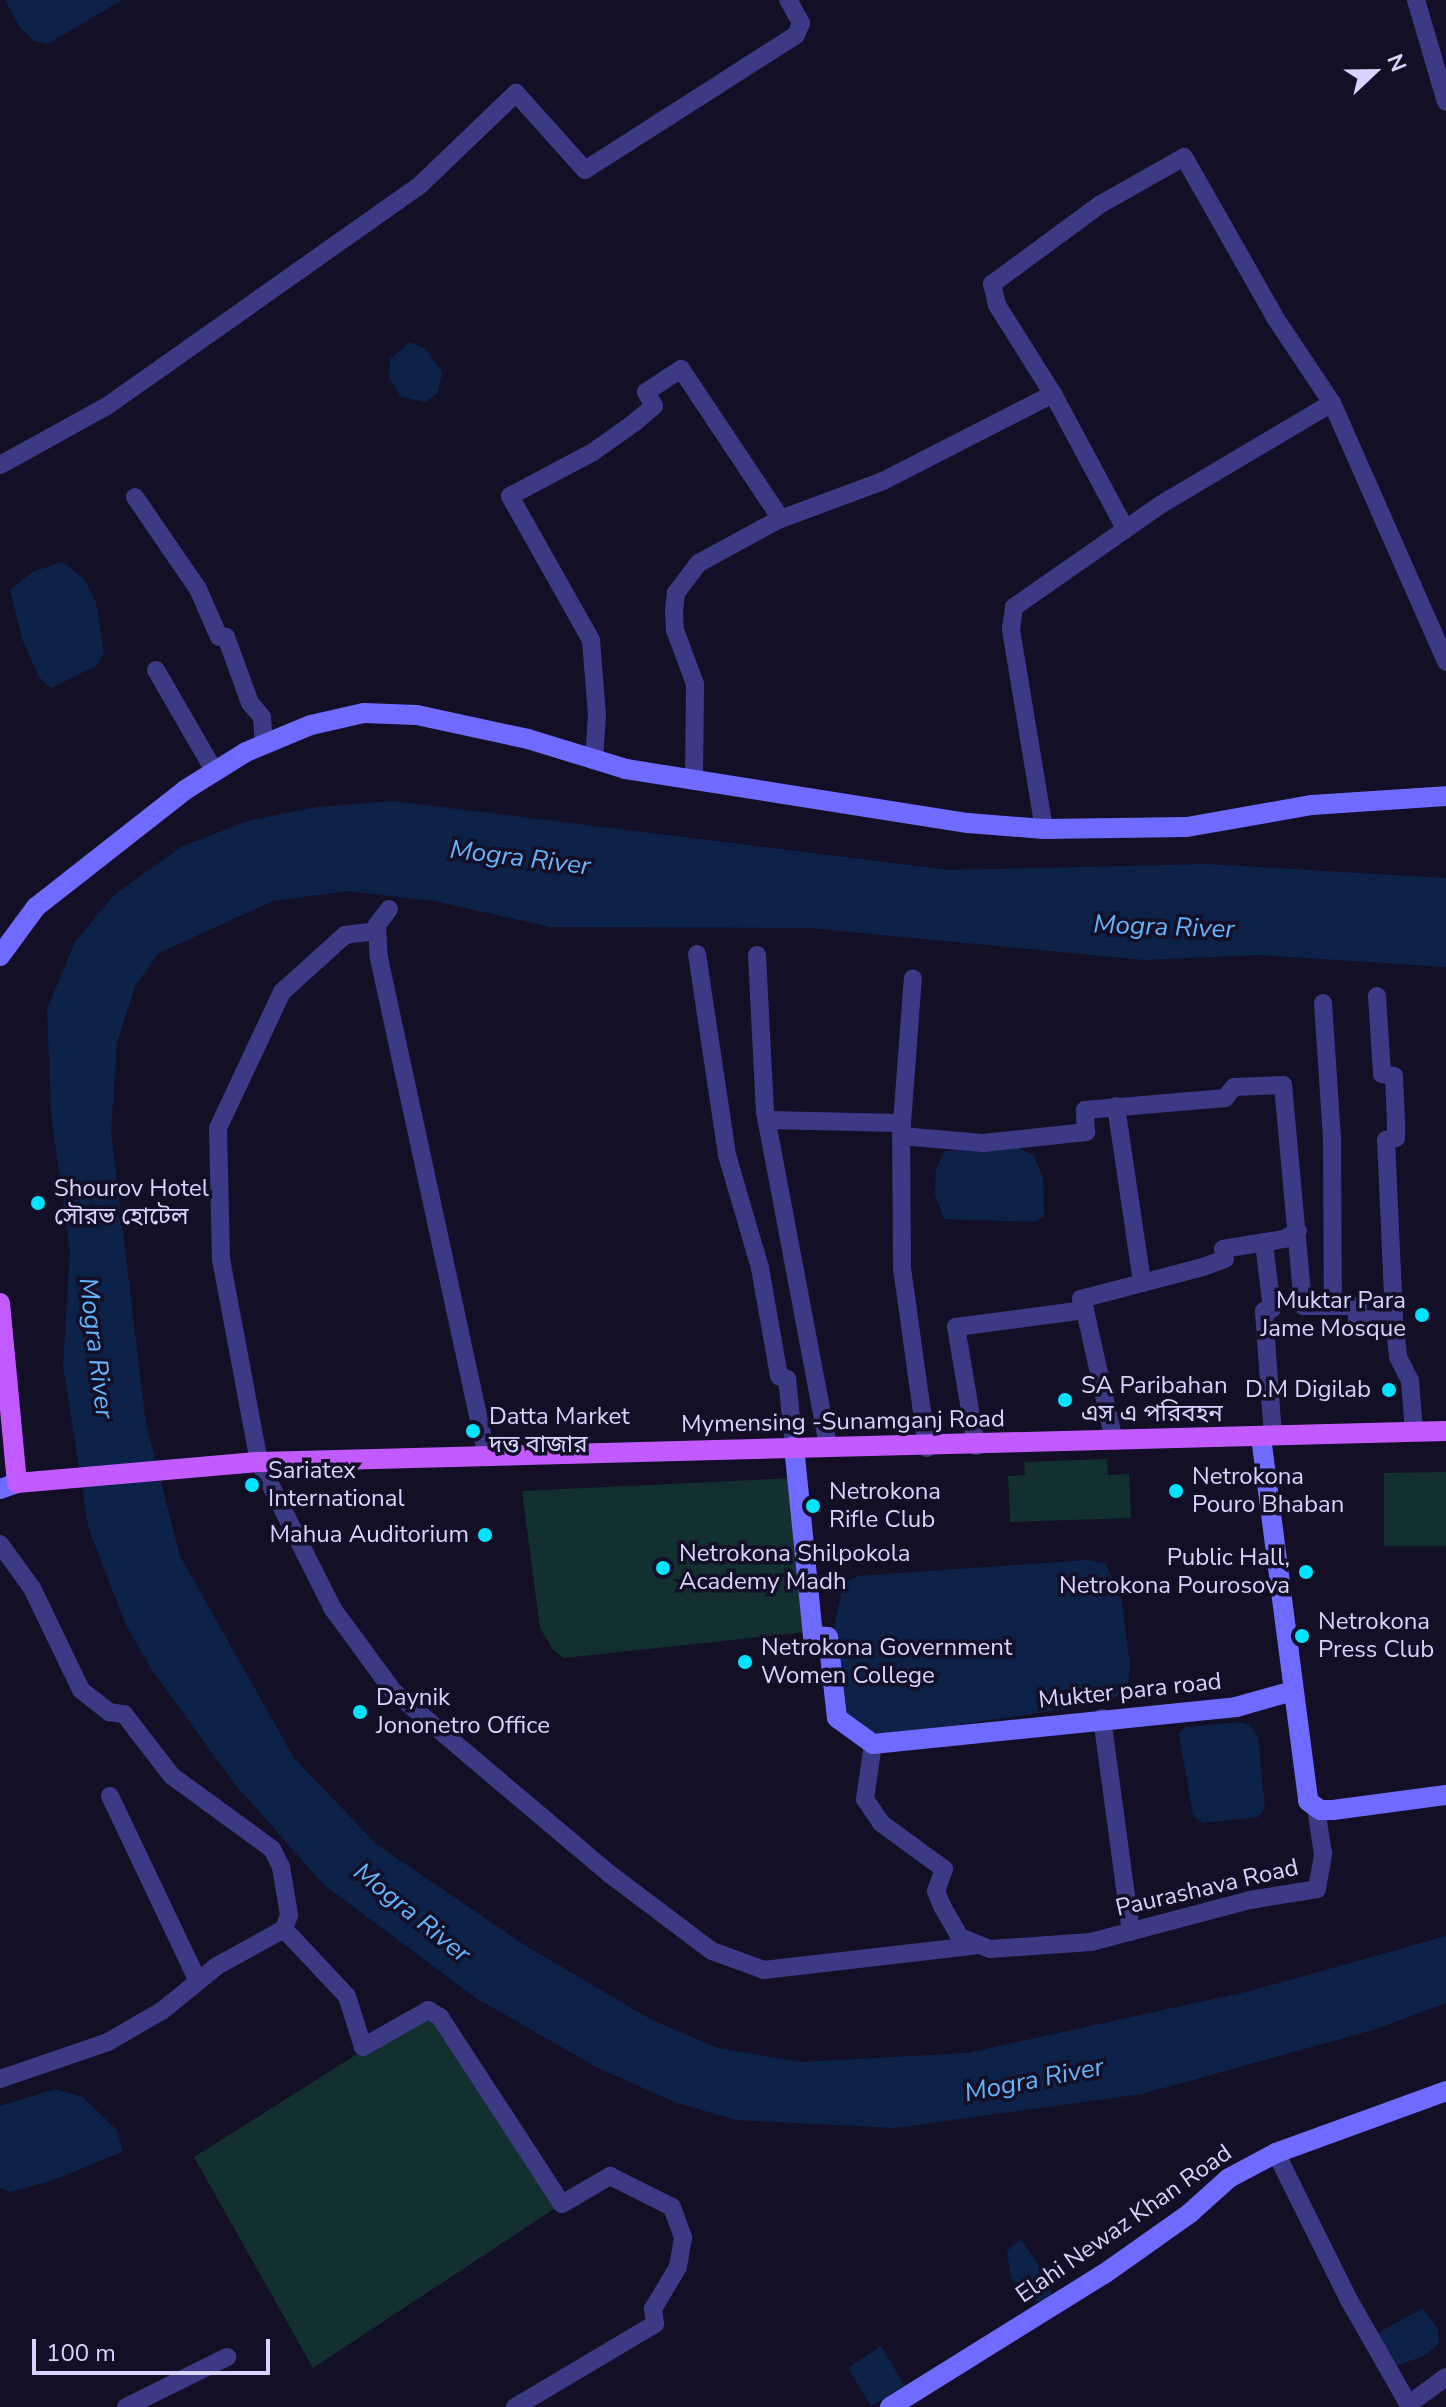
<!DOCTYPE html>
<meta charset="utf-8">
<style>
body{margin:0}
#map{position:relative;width:1446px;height:2407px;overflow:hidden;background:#130f26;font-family:"Nunito Sans","Noto Sans Bengali",sans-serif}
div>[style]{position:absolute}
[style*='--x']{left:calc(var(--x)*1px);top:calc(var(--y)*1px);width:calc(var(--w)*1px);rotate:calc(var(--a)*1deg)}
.green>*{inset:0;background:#12302f}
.water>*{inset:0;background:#0c2248}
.street>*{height:18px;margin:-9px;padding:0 9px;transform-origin:9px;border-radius:9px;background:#3d3a85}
.secondary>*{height:20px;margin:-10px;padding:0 10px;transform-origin:10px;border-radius:10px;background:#6f6bff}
.primary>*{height:20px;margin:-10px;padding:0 10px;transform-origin:10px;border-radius:10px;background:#c25bff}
.dots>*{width:22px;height:22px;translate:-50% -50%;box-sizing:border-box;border:4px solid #130f26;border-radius:50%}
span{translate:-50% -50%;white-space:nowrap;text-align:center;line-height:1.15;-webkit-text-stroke:7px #130f26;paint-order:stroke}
.poi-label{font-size:24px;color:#d9d4ff}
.left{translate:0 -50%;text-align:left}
.right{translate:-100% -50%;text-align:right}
.street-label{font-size:24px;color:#d9d4ff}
.water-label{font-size:26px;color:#62b6ff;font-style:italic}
.north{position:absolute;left:1334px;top:32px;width:80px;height:80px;-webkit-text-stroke:6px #130f26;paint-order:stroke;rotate:68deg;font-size:22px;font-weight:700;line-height:32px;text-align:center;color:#d9d4ff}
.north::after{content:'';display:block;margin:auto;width:28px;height:36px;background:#d9d4ff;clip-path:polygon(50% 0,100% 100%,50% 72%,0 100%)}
.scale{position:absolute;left:32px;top:2339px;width:238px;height:36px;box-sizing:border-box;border:4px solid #d9d4ff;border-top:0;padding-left:10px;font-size:24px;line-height:28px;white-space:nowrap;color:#d9d4ff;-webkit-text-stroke:6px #130f26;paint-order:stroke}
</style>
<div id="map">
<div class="green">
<div style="clip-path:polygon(1107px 1459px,1108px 1475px,1129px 1474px,1131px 1518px,1010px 1522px,1008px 1476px,1025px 1475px,1024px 1462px)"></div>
<div style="clip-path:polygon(1446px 1472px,1446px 1546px,1384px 1546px,1384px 1473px)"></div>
<div style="clip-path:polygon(794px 1478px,806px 1632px,564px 1658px,554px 1651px,540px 1628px,522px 1491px)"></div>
<div style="clip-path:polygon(429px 2014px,557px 2207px,313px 2368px,194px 2157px,408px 2022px)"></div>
</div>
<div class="water">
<div style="clip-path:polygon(5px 0,122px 0,48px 44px,34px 41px,19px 26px)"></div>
<div style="clip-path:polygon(410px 342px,426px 349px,442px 372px,438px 393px,425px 402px,401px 397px,389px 377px,390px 359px)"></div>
<div style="clip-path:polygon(62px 562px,84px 579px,96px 602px,104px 653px,96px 666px,51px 688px,39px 677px,22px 639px,10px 590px,32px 572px)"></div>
<div style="clip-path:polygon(392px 801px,949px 870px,1207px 864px,1446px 878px,1446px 967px,1260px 955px,1144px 960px,809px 928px,550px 927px,434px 901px,347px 891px,273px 901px,159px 953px,135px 986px,117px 1043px,111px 1132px,146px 1424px,180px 1556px,294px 1758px,376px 1844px,526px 1946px,652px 2020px,718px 2048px,800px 2062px,967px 2053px,1250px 1991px,1446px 1936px,1446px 2003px,1376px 2029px,1142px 2094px,895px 2128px,736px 2120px,677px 2103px,598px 2068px,476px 1998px,324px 1885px,234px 1783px,152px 1670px,127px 1627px,89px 1530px,63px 1366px,70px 1252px,51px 1113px,47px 1009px,75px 942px,114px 895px,181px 847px,250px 820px,318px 807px)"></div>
<div style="clip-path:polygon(1018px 1147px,1034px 1156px,1043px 1178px,1044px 1216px,1035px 1222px,944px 1219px,935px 1194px,936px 1169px,945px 1151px)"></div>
<div style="clip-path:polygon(1087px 1560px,1105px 1563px,1121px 1595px,1130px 1666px,1128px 1684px,1116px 1697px,1080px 1707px,901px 1733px,868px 1733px,844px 1714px,833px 1672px,835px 1621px,844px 1582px,859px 1576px)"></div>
<div style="clip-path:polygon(1239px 1722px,1250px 1725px,1258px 1737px,1265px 1808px,1258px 1817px,1203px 1823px,1193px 1815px,1179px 1734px,1186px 1727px)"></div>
<div style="clip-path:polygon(55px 2089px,83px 2097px,118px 2131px,122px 2152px,51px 2181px,10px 2192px,0 2188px,0 2106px)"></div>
<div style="clip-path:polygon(1021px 2239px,1050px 2282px,1051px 2295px,1043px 2302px,1027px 2298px,1011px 2278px,1007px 2251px)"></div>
<div style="clip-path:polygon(1423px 2308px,1438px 2329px,1439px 2344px,1424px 2356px,1395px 2366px,1376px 2334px)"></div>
<div style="clip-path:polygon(881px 2346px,905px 2386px,871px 2406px,848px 2368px)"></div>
</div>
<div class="street">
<div style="--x:1416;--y:0;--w:106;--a:73.6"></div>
<div style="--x:1053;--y:394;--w:105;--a:-122.2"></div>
<div style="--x:997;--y:305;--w:22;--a:-103"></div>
<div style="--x:992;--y:284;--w:135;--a:-36.3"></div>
<div style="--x:1101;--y:204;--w:95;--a:-29.5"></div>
<div style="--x:1184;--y:157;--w:186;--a:60.4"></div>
<div style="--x:1276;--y:319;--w:101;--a:56.3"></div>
<div style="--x:1332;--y:403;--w:283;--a:66.2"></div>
<div style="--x:0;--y:465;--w:122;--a:-28.9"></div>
<div style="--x:107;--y:406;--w:380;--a:-35.2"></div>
<div style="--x:418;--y:187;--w:136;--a:-43.8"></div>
<div style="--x:516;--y:93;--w:103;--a:48.1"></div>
<div style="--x:585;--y:170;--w:250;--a:-32.6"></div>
<div style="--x:796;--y:35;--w:13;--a:-67"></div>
<div style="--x:801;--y:23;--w:26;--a:-119"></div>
<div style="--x:135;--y:497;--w:112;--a:55.6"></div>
<div style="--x:198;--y:589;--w:52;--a:66.4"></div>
<div style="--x:219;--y:637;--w:7;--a:0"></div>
<div style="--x:226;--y:637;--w:70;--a:70"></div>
<div style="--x:250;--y:703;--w:18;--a:49"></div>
<div style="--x:262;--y:717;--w:27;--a:86"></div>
<div style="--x:156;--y:670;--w:118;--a:60"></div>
<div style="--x:594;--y:760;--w:45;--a:-86.2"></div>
<div style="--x:597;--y:715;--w:75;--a:-94.6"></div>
<div style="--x:591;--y:640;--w:165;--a:-119.4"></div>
<div style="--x:510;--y:496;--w:94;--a:-27.9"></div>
<div style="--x:593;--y:452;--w:52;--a:-35.5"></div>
<div style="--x:635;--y:422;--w:25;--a:-40"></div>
<div style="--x:654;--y:406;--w:16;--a:-120"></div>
<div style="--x:646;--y:392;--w:42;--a:-33.3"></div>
<div style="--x:681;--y:369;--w:180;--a:56.3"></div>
<div style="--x:694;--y:781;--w:97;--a:-89.4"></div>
<div style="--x:695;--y:684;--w:58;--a:-110.3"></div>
<div style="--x:675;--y:630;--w:19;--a:-93"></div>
<div style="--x:674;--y:611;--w:18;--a:-84"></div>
<div style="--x:676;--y:593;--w:38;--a:-53"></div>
<div style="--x:699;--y:563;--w:90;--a:-28.6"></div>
<div style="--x:778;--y:520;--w:112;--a:-20.4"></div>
<div style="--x:883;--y:481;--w:191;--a:-27.1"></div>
<div style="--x:1053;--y:394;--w:152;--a:61.8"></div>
<div style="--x:1044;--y:829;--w:203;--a:-99.4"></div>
<div style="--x:1011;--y:629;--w:22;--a:-82"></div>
<div style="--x:1014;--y:607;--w:178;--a:-34.9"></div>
<div style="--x:1160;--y:505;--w:200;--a:-30.7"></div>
<div style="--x:389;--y:909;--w:20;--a:127"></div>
<div style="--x:377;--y:925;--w:33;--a:87"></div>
<div style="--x:379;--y:958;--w:511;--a:77.79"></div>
<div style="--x:377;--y:931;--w:32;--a:173"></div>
<div style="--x:345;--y:935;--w:85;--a:137.9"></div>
<div style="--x:282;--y:992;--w:150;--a:115.2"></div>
<div style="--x:218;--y:1128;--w:131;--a:88.7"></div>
<div style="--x:221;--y:1259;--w:207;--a:79.4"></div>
<div style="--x:259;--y:1462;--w:165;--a:63.3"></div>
<div style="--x:333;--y:1609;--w:102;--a:53.8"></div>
<div style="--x:393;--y:1691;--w:285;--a:40.2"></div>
<div style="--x:611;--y:1875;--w:126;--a:37"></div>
<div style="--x:712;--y:1951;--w:55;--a:20.1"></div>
<div style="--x:764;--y:1970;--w:210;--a:-6.6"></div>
<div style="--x:697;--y:954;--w:203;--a:81.5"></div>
<div style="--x:727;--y:1155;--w:118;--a:73.7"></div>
<div style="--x:760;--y:1268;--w:110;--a:80"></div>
<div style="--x:779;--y:1376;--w:9;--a:21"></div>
<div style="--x:787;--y:1379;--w:67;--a:84"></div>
<div style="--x:757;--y:955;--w:157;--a:87.1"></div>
<div style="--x:765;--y:1112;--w:338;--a:79.3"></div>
<div style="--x:1377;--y:996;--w:78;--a:86.3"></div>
<div style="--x:1382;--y:1074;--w:12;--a:9"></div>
<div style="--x:1394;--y:1076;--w:46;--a:87.5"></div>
<div style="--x:1396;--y:1122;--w:16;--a:90"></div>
<div style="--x:1396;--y:1138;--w:10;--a:169"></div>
<div style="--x:1386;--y:1140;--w:178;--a:87.4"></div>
<div style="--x:1323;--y:1003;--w:135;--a:86.2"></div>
<div style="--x:1332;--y:1138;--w:167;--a:89.7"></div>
<div style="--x:1116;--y:1106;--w:179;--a:81.6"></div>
<div style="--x:767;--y:1120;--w:135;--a:1.3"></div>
<div style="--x:902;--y:1123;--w:13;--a:94"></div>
<div style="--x:902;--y:1123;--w:145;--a:-85.7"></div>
<div style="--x:1264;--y:1243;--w:66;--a:83.1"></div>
<div style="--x:1272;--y:1309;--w:8;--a:166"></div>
<div style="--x:1264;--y:1311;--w:125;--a:85.9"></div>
<div style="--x:1085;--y:1310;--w:134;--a:77.5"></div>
<div style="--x:976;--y:1446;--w:121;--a:-99.5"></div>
<div style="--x:956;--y:1327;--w:130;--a:-7.5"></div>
<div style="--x:1085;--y:1310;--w:12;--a:-110"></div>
<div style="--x:1081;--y:1299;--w:126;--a:-14.7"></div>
<div style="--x:1203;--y:1267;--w:23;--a:-20"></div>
<div style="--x:1225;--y:1259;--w:10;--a:-101"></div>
<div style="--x:1223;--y:1249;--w:62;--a:-9.3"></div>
<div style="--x:1284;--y:1239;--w:16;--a:-30"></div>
<div style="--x:927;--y:1448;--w:183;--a:-97.9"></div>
<div style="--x:902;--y:1267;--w:131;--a:-90.4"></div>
<div style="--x:901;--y:1136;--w:82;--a:4.9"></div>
<div style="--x:983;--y:1143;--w:104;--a:-6.1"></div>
<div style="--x:1086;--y:1132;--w:22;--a:-93"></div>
<div style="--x:1085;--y:1110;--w:141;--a:-4.9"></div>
<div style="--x:1225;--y:1098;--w:14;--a:-51"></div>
<div style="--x:1234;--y:1087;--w:49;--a:-2.3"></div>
<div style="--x:1283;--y:1085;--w:222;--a:84.8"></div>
<div style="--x:1303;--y:1306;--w:55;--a:0"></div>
<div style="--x:1358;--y:1306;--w:14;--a:94"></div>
<div style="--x:1357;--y:1320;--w:37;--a:-3"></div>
<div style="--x:1394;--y:1318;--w:39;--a:84"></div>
<div style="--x:1398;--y:1357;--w:27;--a:63"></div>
<div style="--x:1410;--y:1381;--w:50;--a:85.4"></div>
<div style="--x:0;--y:1544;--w:54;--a:54"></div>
<div style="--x:32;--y:1588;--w:113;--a:64.3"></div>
<div style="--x:81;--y:1690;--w:36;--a:38"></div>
<div style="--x:109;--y:1712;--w:15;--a:8"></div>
<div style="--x:124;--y:1714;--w:78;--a:52.3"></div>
<div style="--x:172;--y:1776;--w:124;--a:36.1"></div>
<div style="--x:272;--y:1849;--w:20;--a:63"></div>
<div style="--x:281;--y:1867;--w:49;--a:80.5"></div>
<div style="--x:289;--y:1915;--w:15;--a:110"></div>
<div style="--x:284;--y:1929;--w:77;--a:151.1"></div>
<div style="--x:217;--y:1966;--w:70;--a:140.8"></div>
<div style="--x:163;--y:2010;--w:64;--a:149.8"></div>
<div style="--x:108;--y:2042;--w:114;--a:161.1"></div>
<div style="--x:1102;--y:1718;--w:216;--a:82.3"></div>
<div style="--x:873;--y:1744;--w:56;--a:98.3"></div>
<div style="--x:865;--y:1799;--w:29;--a:56"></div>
<div style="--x:881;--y:1823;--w:78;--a:36.1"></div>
<div style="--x:944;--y:1869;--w:23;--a:110"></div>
<div style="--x:936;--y:1891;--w:16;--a:68"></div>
<div style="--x:942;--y:1906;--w:36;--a:60"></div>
<div style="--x:960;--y:1937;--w:32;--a:22"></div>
<div style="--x:990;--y:1949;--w:101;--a:-4"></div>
<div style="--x:1091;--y:1942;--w:164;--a:-14.8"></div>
<div style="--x:1250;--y:1900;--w:68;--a:-9.3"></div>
<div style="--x:1317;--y:1889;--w:36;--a:-80"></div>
<div style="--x:1323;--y:1854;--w:47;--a:-98.7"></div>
<div style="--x:110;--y:1796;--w:205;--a:64.6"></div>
<div style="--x:284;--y:1929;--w:92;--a:46.8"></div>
<div style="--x:347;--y:1996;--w:53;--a:72.6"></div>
<div style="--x:363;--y:2047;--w:75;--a:-29.6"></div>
<div style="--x:428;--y:2010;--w:14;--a:30"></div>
<div style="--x:440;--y:2017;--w:223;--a:56.9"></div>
<div style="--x:562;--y:2204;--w:56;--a:-30.3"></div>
<div style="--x:610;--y:2176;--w:69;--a:26.6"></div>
<div style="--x:672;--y:2207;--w:33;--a:70"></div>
<div style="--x:683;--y:2238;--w:29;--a:100"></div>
<div style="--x:678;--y:2267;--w:49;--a:120.8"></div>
<div style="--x:653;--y:2309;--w:15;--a:82"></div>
<div style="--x:655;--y:2324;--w:163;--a:149.3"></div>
<div style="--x:1276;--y:2153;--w:164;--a:63.6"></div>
<div style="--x:1349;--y:2300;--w:123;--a:60.3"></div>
<div style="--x:1409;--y:2404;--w:46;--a:-36.1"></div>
<div style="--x:126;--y:2407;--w:113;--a:-26.3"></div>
</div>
<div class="secondary">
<div style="--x:0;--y:956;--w:61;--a:-53.7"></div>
<div style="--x:36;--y:907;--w:189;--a:-38.1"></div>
<div style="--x:185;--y:790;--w:72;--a:-31.9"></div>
<div style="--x:246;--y:752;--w:70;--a:-22.6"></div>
<div style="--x:311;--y:725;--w:54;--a:-12.8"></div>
<div style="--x:364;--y:713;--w:53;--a:2.2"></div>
<div style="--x:417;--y:715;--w:114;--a:12.2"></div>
<div style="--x:528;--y:739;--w:102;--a:17"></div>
<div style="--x:626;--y:769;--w:346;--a:9"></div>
<div style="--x:968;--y:823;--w:76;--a:4.5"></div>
<div style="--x:1044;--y:829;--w:143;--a:-0.8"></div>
<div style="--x:1187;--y:827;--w:127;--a:-10"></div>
<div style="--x:1312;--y:805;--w:134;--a:-3.8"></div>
<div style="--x:1261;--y:1437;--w:367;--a:82.6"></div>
<div style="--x:1308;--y:1801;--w:15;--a:37"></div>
<div style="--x:1320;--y:1810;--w:13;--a:0"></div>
<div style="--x:1333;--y:1810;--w:114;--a:-7.6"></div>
<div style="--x:794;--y:1446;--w:191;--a:84.3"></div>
<div style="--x:813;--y:1636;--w:15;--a:4"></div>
<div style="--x:828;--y:1637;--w:81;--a:83.7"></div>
<div style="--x:837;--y:1718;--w:44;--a:35.8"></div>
<div style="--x:873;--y:1744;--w:365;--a:-5.8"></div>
<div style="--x:1236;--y:1707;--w:59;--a:-15.7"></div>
<div style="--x:0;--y:1489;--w:18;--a:-19"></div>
<div style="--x:890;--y:2407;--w:252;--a:-31.9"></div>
<div style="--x:1104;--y:2274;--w:105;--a:-35.3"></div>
<div style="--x:1190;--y:2213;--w:52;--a:-41.9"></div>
<div style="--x:1229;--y:2178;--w:53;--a:-28"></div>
<div style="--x:1276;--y:2153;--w:181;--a:-20"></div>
</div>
<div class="primary">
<div style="--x:0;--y:1303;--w:181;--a:84.6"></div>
<div style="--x:17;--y:1483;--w:243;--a:-5"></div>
<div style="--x:259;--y:1462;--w:1187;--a:-1.5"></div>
</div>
<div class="dots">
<div style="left:38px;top:1203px;background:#00e5ff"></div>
<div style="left:1422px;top:1315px;background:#00e5ff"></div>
<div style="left:1389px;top:1390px;background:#00e5ff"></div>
<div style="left:1065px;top:1400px;background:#00e5ff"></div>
<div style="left:473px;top:1431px;background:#00e5ff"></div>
<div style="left:252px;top:1485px;background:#00e5ff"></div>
<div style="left:1176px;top:1491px;background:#00e5ff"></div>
<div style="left:813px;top:1506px;background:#00e5ff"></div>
<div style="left:485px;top:1535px;background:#00e5ff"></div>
<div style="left:663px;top:1568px;background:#00e5ff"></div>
<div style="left:1306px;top:1572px;background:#00e5ff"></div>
<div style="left:1302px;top:1636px;background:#00e5ff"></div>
<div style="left:745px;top:1662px;background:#00e5ff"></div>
<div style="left:360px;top:1712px;background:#00e5ff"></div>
</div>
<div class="poi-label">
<span class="left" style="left:54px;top:1203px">Shourov Hotel<br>সৌরভ হোটেল</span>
<span class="right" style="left:1406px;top:1315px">Muktar Para<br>Jame Mosque</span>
<span class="left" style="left:1081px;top:1400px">SA Paribahan<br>এস এ পরিবহন</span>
<span class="right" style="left:1371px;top:1390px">D.M Digilab</span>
<span class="left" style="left:489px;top:1431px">Datta Market<br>দত্ত বাজার</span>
<span class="left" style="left:268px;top:1485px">Sariatex<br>International</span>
<span class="left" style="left:1192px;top:1491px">Netrokona<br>Pouro Bhaban</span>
<span class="left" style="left:829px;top:1506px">Netrokona<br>Rifle Club</span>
<span class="right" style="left:469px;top:1535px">Mahua Auditorium</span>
<span class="left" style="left:679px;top:1568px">Netrokona Shilpokola<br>Academy Madh</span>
<span class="right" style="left:1290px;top:1572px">Public Hall,<br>Netrokona Pourosova</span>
<span class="left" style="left:1318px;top:1636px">Netrokona<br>Press Club</span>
<span class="left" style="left:761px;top:1662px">Netrokona Government<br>Women College</span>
<span class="left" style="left:376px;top:1712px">Daynik<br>Jononetro Office</span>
</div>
<div class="street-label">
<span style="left:843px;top:1422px;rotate:-1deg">Mymensing -Sunamganj Road</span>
<span style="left:1130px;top:1691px;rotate:-6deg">Mukter para road</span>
<span style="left:1207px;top:1888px;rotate:-13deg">Paurashava Road</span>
<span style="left:1124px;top:2224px;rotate:-35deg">Elahi Newaz Khan Road</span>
</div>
<div class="water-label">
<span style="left:520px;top:858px;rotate:7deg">Mogra River</span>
<span style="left:1164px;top:927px;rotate:2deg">Mogra River</span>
<span style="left:96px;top:1348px;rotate:83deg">Mogra River</span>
<span style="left:412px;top:1913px;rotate:39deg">Mogra River</span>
<span style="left:1034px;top:2080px;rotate:-11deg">Mogra River</span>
</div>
<div class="north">N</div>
<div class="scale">100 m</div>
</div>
